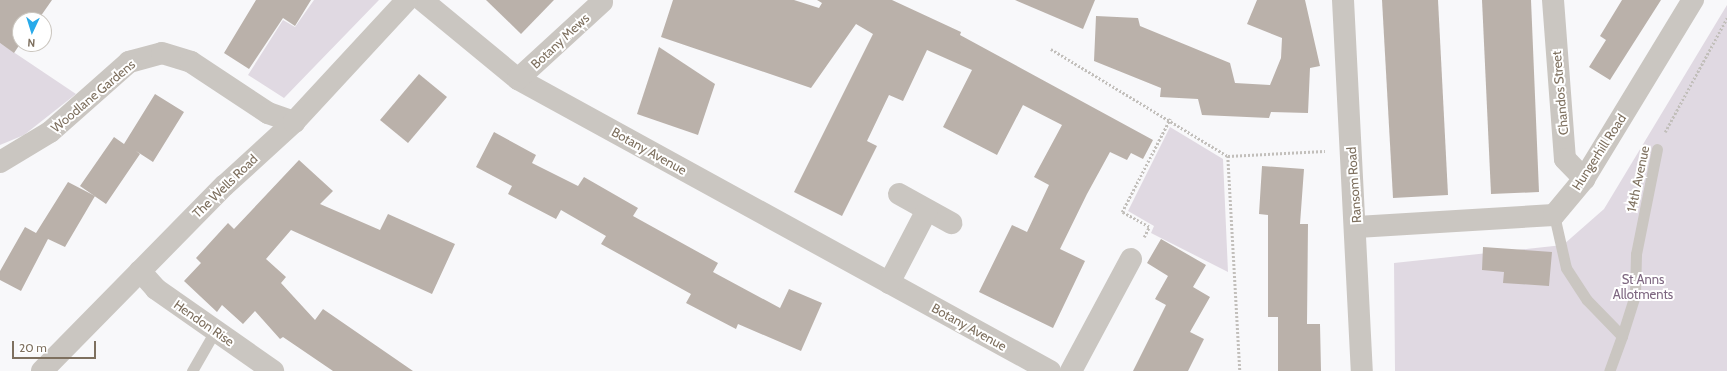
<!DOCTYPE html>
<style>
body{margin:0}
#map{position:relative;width:1727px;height:371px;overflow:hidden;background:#f8f8fa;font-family:Cabin,sans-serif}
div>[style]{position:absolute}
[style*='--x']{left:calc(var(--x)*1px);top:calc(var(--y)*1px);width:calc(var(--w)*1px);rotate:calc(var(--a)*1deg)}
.green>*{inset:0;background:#e0d9e2}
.building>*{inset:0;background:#bab1aa}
.path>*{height:2.5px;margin-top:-1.25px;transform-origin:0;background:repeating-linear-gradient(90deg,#c2bfbb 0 2px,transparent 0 4px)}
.service>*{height:11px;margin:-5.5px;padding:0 5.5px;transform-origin:5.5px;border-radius:5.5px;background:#cac6c1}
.minor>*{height:22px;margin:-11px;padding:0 11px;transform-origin:11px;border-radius:11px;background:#cac6c1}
.tertiary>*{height:22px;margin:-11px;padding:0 11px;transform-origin:11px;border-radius:11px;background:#cac6c1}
span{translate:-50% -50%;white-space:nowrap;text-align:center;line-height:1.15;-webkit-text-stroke:4px #fff;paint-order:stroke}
.street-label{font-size:13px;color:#7e705f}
.park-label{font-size:13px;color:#7e6781}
.north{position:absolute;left:12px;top:12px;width:40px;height:40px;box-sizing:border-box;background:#fff;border:1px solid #cbc6bf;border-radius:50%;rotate:184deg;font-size:11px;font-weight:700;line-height:16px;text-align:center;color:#7e705f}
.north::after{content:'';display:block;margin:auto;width:14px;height:18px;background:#28aaea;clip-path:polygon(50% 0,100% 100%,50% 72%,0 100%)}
.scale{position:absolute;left:12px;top:341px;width:84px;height:18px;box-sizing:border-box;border:2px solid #7e705f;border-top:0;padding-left:5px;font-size:12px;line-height:14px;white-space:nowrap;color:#7e705f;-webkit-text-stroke:3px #fff;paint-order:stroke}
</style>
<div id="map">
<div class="green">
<div style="clip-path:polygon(314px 0,379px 0,284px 98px,248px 75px,283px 20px,295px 27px)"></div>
<div style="clip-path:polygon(1727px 5px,1727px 371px,1395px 371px,1394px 263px,1563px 245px,1604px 209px)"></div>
<div style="clip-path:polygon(0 43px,76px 94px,24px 135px,0 145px)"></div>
<div style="clip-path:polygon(1170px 127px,1223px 159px,1228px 272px,1151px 233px,1154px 226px,1128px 211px)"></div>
</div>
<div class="building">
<div style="clip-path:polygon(0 0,52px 0,38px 20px,20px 20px,20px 44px,14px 53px,0 43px)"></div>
<div style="clip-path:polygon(256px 0,311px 0,295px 26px,283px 18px,249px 69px,224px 53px)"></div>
<div style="clip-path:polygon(486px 0,554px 0,521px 34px)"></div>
<div style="clip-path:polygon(673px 0,794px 0,819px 8px,822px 3px,817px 0,892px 0,961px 32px,960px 35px,1153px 140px,1143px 159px,1131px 153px,1127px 160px,1110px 152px,1087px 194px,1060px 249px,1085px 261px,1053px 328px,979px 292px,1012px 225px,1027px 232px,1049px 185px,1034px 177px,1062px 125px,1023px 105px,997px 155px,943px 127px,972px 70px,927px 50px,903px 101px,889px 95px,867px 141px,877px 146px,842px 216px,794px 192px,873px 34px,856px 24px,811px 88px,661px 37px)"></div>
<div style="clip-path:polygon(1015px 0,1095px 0,1083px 29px)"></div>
<div style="clip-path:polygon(1257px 0,1305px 0,1320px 66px,1310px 68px,1308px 113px,1271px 112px,1269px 118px,1202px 115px,1198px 99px,1160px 97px,1161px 88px,1094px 61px,1096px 16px,1138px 18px,1140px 26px,1230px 63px,1235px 83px,1270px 85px,1281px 58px,1282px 38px,1247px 24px)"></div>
<div style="clip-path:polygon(1382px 0,1438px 0,1448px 195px,1393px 198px)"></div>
<div style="clip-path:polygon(1482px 0,1531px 0,1539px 192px,1491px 194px)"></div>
<div style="clip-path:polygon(1622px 0,1661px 0,1610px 80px,1589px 67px,1606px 40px,1600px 36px)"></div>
<div style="clip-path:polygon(659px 47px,715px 84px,698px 135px,637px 114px)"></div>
<div style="clip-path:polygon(419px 74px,447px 97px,408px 143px,380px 120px)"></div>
<div style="clip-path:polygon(155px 94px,184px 112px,153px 162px,136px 151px,140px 154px,106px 204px,80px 186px,114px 137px,124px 144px)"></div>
<div style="clip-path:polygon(494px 132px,536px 155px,532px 163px,578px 186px,584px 177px,638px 208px,633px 216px,718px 263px,713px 272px,780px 308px,789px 289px,822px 303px,801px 351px,738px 324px,736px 329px,686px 303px,691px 294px,601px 244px,606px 236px,561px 210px,556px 219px,508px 194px,512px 186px,476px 167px)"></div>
<div style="clip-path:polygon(299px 160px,333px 191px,320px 204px,380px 230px,388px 214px,455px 244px,432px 294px,291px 230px,266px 259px,286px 277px,281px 283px,315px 320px,323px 309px,413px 371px,333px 371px,283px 337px,280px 339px,255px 311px,243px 324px,222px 305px,217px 312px,184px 281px,201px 263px,196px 258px,228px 223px,234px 229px)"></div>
<div style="clip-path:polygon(1262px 166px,1304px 169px,1300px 224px,1308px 224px,1307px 324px,1320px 324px,1321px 371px,1278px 371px,1278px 317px,1268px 317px,1268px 215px,1259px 214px)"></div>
<div style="clip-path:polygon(68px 182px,95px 196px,65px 247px,48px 239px,21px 291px,0 280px,0 271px,25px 227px,36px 233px)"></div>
<div style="clip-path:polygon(1161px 239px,1206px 265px,1193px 287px,1210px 297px,1190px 332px,1204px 339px,1188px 371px,1133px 371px,1166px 305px,1155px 299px,1168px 276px,1147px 263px)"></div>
<div style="clip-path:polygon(1483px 247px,1552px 252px,1549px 286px,1503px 283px,1504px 272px,1482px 270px)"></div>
</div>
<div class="path">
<div style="--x:1051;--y:49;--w:207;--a:31.2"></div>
<div style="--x:1228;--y:156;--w:215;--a:86.8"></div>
<div style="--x:1665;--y:132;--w:130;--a:-61.5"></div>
<div style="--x:1228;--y:156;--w:97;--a:-3"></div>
<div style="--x:1144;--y:237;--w:11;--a:-63"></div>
<div style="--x:1149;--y:227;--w:31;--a:-151"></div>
<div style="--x:1122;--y:212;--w:105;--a:-62.7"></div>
</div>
<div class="service">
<div style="--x:1554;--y:215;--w:54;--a:77.2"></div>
<div style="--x:1566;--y:268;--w:38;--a:57"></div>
<div style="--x:1587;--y:300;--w:50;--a:45.8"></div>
<div style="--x:1622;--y:336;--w:37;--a:110"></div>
<div style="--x:1622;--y:336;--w:43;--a:-72.4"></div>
<div style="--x:1635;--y:295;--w:41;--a:-88.6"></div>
<div style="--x:1636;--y:254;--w:107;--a:-78.7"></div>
<div style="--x:192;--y:371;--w:46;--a:-60.1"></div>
</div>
<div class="minor">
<div style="--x:422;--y:0;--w:124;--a:39.5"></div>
<div style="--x:518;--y:79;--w:607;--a:28.76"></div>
<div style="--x:1553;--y:0;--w:159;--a:85.7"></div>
<div style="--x:1565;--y:159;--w:28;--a:46"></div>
<div style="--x:518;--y:79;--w:114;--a:-42.5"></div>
<div style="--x:0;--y:162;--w:58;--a:-31"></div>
<div style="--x:50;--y:132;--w:106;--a:-41.5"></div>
<div style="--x:129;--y:62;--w:34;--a:-15"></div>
<div style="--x:162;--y:53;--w:30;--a:17"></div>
<div style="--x:191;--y:62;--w:92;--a:33.5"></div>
<div style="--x:268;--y:113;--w:28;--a:19"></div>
<div style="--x:899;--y:194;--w:60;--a:29.1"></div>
<div style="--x:1357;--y:227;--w:197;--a:-3.5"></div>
<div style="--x:1554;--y:215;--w:47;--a:-50.2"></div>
<div style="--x:1584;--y:179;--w:210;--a:-58.7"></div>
<div style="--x:140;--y:271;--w:24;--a:48"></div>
<div style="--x:156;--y:289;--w:143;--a:35"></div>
<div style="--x:889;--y:283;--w:82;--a:-62.5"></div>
<div style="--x:1071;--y:371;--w:127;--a:-61.8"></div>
</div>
<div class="tertiary">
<div style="--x:1343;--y:0;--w:371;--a:87.1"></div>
<div style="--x:42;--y:371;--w:260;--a:-45.5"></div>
<div style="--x:224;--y:186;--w:95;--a:-42.4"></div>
<div style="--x:294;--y:122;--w:166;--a:-47.2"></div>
</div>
<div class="street-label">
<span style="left:560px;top:41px;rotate:-43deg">Botany Mews</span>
<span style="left:1560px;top:93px;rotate:-95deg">Chandos Street</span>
<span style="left:93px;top:96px;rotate:-40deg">Woodlane Gardens</span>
<span style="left:649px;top:151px;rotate:29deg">Botany Avenue</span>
<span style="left:1599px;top:152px;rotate:-57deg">Hungerhill Road</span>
<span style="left:1638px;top:179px;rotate:-78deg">14th Avenue</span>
<span style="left:1354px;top:185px;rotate:-94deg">Ransom Road</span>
<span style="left:225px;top:186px;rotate:-44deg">The Wells Road</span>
<span style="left:204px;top:323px;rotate:35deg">Hendon Rise</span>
<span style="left:969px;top:327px;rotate:29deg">Botany Avenue</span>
</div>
<div class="park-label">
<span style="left:1643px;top:287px">St Anns<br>Allotments</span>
</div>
<div class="north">N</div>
<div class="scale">20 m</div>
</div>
